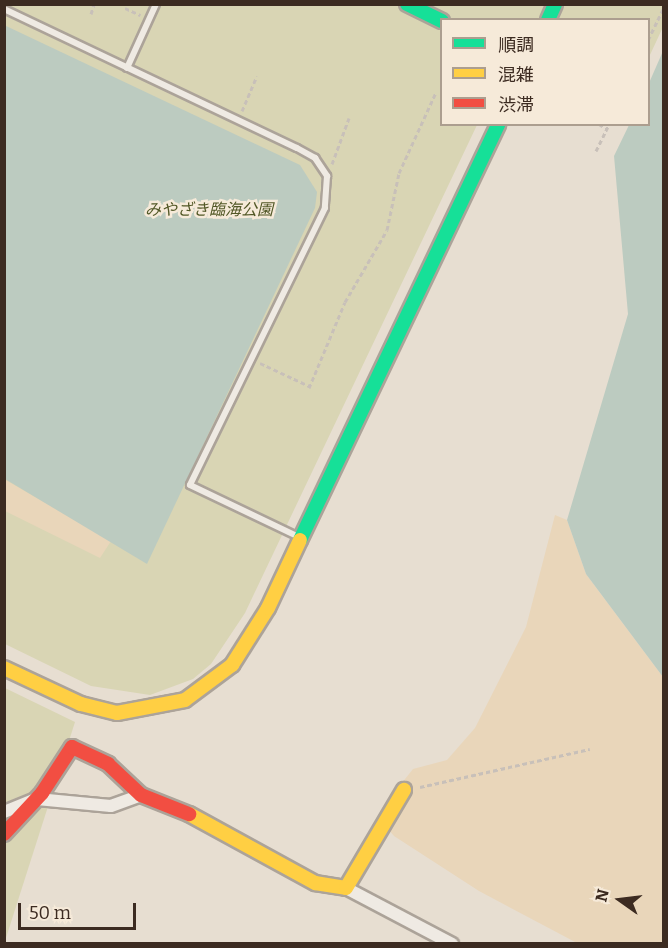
<!DOCTYPE html>
<meta charset="utf-8">
<style>
body{margin:0}
#map{position:relative;width:668px;height:948px;overflow:hidden;background:#e7ded1;font-family:Bitter,"Noto Sans JP",serif}
div>[style]{position:absolute}
[style*='--x']{left:calc(var(--x)*1px);top:calc(var(--y)*1px);width:calc(var(--w)*1px);rotate:calc(var(--a)*1deg)}
.green>*{inset:0;background:#d9d5b4}
.sand>*{inset:0;background:#e9d6ba}
.water>*{inset:0;background:#bccbc0}
.path>*{height:3px;margin-top:-1.5px;transform-origin:0;background:repeating-linear-gradient(90deg,#c8c0b9 0 4.5px,transparent 0 7.5px)}
.roads{filter:drop-shadow(2px 0 #aca399) drop-shadow(-2px 0 #aca399) drop-shadow(0 2px #aca399) drop-shadow(0 -2px #aca399)}
.lane>*{height:6px;margin:-3px;padding:0 3px;transform-origin:3px;border-radius:3px;background:#efeae3}
.street>*{height:12px;margin:-6px;padding:0 6px;transform-origin:6px;border-radius:6px;background:#efeae3}
.fast>*{height:14px;margin:-7px;padding:0 7px;transform-origin:7px;border-radius:7px;background:#16e098}
.slow>*{height:14px;margin:-7px;padding:0 7px;transform-origin:7px;border-radius:7px;background:#ffcf43}
.jam>*{height:14px;margin:-7px;padding:0 7px;transform-origin:7px;border-radius:7px;background:#f24e42}
span{translate:-50% -50%;white-space:nowrap;text-align:center;line-height:1.15;-webkit-text-stroke:5px #f6ead9;paint-order:stroke}
.park-label{font-size:16px;color:#525827;font-style:italic}
.frame{position:absolute;inset:0;border:6px solid #3c2b21;pointer-events:none}
.legend{position:absolute;left:440px;top:18px;width:210px;height:108px;box-sizing:border-box;background:#f6ead9;border:2px solid #ac9e8f;margin:0;padding:8px 10px;list-style:none;font-size:18px;color:#3c2b21}
.legend li{display:flex;align-items:center;gap:12px;height:30px}
.legend b{width:30px;border:2px solid #ac9e8f}
.north{position:absolute;left:590px;top:870px;width:60px;height:60px;-webkit-text-stroke:4px #f6ead9;paint-order:stroke;rotate:284deg;font-size:16px;font-weight:700;line-height:24px;text-align:center;color:#3c2b21}
.north::after{content:'';display:block;margin:auto;width:21px;height:27px;background:#3c2b21;clip-path:polygon(50% 0,100% 100%,50% 72%,0 100%)}
.scale{position:absolute;left:18px;top:903px;width:118px;height:27px;box-sizing:border-box;border:3px solid #3c2b21;border-top:0;padding-left:8px;font-size:18px;line-height:21px;white-space:nowrap;color:#3c2b21;-webkit-text-stroke:4px #f6ead9;paint-order:stroke}
</style>
<div id="map">
<div class="green">
<div style="clip-path:polygon(4px 5px,663px 5px,663px 27px,649px 57px,648px 20px,442px 20px,442px 124px,477px 125px,245px 613px,211px 664px,193px 679px,150px 695px,91px 686px,5px 644px)"></div>
<div style="clip-path:polygon(5px 688px,75px 722px,5px 941px)"></div>
</div>
<div class="sand">
<div style="clip-path:polygon(4px 479px,111px 541px,100px 558px,5px 511px)"></div>
<div style="clip-path:polygon(555px 515px,567px 520px,586px 574px,663px 677px,663px 943px,577px 943px,479px 891px,394px 836px,382px 822px,382px 808px,413px 769px,447px 760px,475px 728px,526px 627px)"></div>
</div>
<div class="water">
<div style="clip-path:polygon(4px 25px,300px 165px,317px 192px,315px 208px,147px 564px,5px 479px)"></div>
<div style="clip-path:polygon(663px 51px,663px 677px,586px 574px,567px 520px,628px 314px,614px 156px,629px 125px,648px 124px,649px 83px)"></div>
</div>
<div class="path">
<div style="--x:125;--y:8;--w:17;--a:25"></div>
<div style="--x:91;--y:14;--w:10;--a:-73"></div>
<div style="--x:648;--y:40;--w:37;--a:-64"></div>
<div style="--x:242;--y:111;--w:38;--a:-67"></div>
<div style="--x:599;--y:124;--w:9;--a:32"></div>
<div style="--x:596;--y:151;--w:30;--a:-64"></div>
<div style="--x:332;--y:164;--w:49;--a:-69.7"></div>
<div style="--x:260;--y:363;--w:54;--a:25.1"></div>
<div style="--x:309;--y:388;--w:93;--a:-67.3"></div>
<div style="--x:345;--y:302;--w:83;--a:-59.7"></div>
<div style="--x:387;--y:230;--w:58;--a:-78.1"></div>
<div style="--x:399;--y:173;--w:89;--a:-65.4"></div>
<div style="--x:420;--y:787;--w:174;--a:-12.6"></div>
</div>
<div class="roads">
<div class="lane">
<div style="--x:4;--y:9;--w:324;--a:25.4"></div>
<div style="--x:297;--y:148;--w:21;--a:29"></div>
<div style="--x:315;--y:158;--w:22;--a:56"></div>
<div style="--x:327;--y:176;--w:32;--a:94"></div>
<div style="--x:325;--y:208;--w:308;--a:116"></div>
<div style="--x:190;--y:485;--w:121;--a:25.5"></div>
<div style="--x:127;--y:68;--w:70;--a:-65.6"></div>
</div>
<div class="street">
<div style="--x:4;--y:812;--w:35;--a:-22"></div>
<div style="--x:37;--y:799;--w:74;--a:5.4"></div>
<div style="--x:111;--y:806;--w:32;--a:-20"></div>
<div style="--x:346;--y:888;--w:120;--a:27.8"></div>
</div>
<div class="fast">
<div style="--x:407;--y:4;--w:39;--a:26"></div>
<div style="--x:548;--y:20;--w:17;--a:-66"></div>
<div style="--x:300;--y:540;--w:461;--a:-64.5"></div>
</div>
<div class="slow">
<div style="--x:4;--y:668;--w:85;--a:25.1"></div>
<div style="--x:81;--y:704;--w:37;--a:14"></div>
<div style="--x:117;--y:713;--w:69;--a:-10.8"></div>
<div style="--x:185;--y:700;--w:59;--a:-36.7"></div>
<div style="--x:232;--y:665;--w:67;--a:-57.7"></div>
<div style="--x:268;--y:608;--w:75;--a:-64.8"></div>
<div style="--x:189;--y:814;--w:144;--a:28.7"></div>
<div style="--x:315;--y:883;--w:31;--a:9"></div>
<div style="--x:346;--y:888;--w:114;--a:-59.4"></div>
</div>
<div class="jam">
<div style="--x:4;--y:834;--w:56;--a:-47.2"></div>
<div style="--x:42;--y:793;--w:55;--a:-56.9"></div>
<div style="--x:72;--y:747;--w:40;--a:25"></div>
<div style="--x:108;--y:764;--w:45;--a:43.2"></div>
<div style="--x:141;--y:795;--w:52;--a:21.6"></div>
</div>
</div>
<div class="park-label">
<span style="left:209px;top:210px">みやざき臨海公園</span>
</div>
<div class="frame"></div>
<ul class="legend">
<li><b style="height:8px;background:#16e098"></b>順調</li>
<li><b style="height:8px;background:#ffcf43"></b>混雑</li>
<li><b style="height:8px;background:#f24e42"></b>渋滞</li>
</ul>
<div class="north">N</div>
<div class="scale">50 m</div>
</div>
